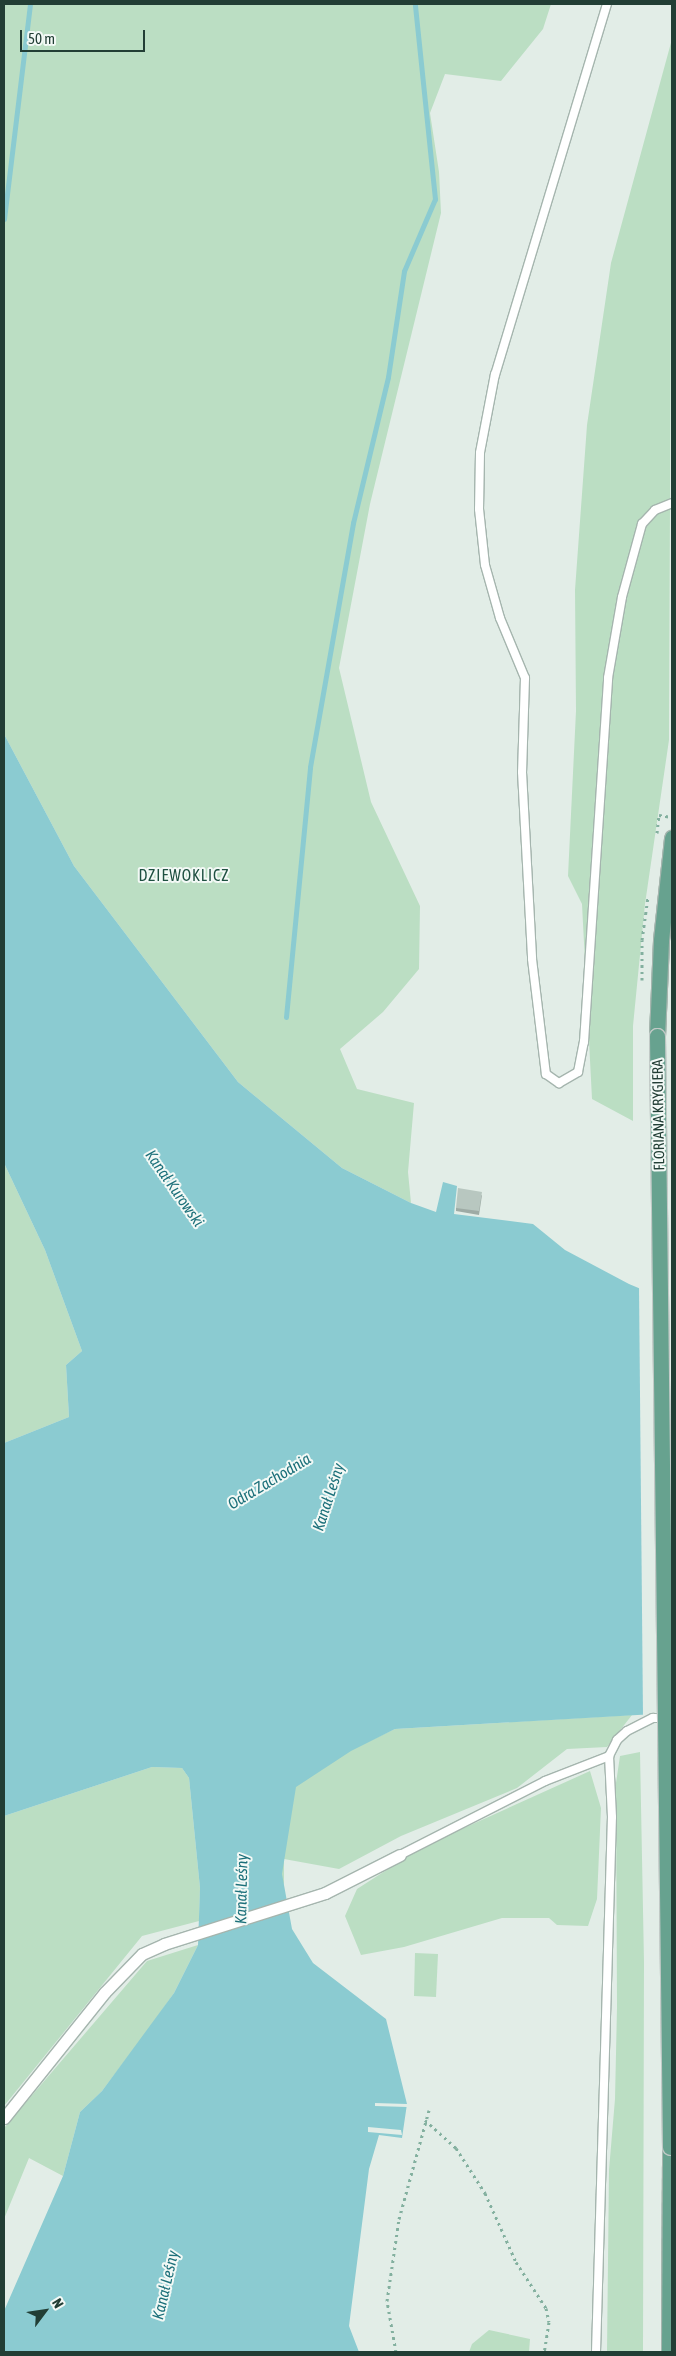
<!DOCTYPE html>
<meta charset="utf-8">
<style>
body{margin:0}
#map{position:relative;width:676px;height:2356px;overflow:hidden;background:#e2ede7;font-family:"Asap Condensed",sans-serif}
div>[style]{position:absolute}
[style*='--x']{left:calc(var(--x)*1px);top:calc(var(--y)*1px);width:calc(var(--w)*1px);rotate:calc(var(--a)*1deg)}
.green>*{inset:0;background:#bbdec3}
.water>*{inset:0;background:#8bcbd1}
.pier>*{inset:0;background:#e2ede7}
.stream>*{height:5px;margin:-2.5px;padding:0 2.5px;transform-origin:2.5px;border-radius:2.5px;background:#8bcbd1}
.path>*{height:3px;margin-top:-1.5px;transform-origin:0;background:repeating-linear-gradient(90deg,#83b09f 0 2.5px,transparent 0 6.5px)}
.roads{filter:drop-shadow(1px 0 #a5b5ae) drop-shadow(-1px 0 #a5b5ae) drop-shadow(0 1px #a5b5ae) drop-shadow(0 -1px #a5b5ae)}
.service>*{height:8px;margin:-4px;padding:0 4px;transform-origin:4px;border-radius:4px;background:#fff}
.pedestrian>*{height:11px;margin:-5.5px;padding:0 5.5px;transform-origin:5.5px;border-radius:5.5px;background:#fff}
.primary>*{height:15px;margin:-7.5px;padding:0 7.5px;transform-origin:7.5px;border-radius:7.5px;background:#67a28f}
.bridges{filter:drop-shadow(1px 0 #c1c9c6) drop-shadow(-1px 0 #c1c9c6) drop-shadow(0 1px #c1c9c6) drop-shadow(0 -1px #c1c9c6)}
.primary-bridge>*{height:15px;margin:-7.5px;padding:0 7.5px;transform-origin:7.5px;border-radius:7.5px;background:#67a28f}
.wall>*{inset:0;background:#9eaba5}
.building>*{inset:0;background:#b8c7c0}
span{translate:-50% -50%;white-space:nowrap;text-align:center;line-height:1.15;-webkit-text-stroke:4px #f3f9f6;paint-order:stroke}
.street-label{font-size:15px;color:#223e35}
.neighbourhood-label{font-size:16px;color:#1e5041;letter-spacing:1px}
.water-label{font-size:16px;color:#1c707a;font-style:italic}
.frame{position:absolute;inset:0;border:5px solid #223e35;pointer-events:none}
.north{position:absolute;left:20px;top:2286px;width:50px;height:50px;-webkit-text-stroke:4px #f3f9f6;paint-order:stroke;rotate:59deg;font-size:14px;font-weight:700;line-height:20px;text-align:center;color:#223e35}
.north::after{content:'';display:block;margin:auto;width:18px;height:22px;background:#223e35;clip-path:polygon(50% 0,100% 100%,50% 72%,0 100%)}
.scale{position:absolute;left:20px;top:30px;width:125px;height:22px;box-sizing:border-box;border:2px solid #223e35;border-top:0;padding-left:6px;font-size:15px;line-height:18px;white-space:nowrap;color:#223e35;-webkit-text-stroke:4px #f3f9f6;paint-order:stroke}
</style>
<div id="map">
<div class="green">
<div style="clip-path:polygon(4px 4px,551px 4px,543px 29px,501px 81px,445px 74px,430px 113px,439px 172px,441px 213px,370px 504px,339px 668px,371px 802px,420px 906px,419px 969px,383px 1012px,340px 1049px,357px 1089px,414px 1103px,408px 1172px,411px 1203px,342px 1168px,238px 1082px,74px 866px,4px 734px)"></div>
<div style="clip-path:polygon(672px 39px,669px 740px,645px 904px,633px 1026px,633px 1121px,592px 1099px,582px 904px,568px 876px,576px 711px,575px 590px,587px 425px,611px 263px)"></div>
<div style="clip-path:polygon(4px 1163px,45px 1250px,82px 1351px,66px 1365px,69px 1417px,4px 1443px)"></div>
<div style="clip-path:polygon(632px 1715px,607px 1747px,567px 1749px,517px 1788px,401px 1836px,339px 1869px,284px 1859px,284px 1885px,266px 1849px,276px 1785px,395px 1729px)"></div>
<div style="clip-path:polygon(640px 1752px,644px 1962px,643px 2352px,607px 2352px,609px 2170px,615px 2099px,617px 2007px,616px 1783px,620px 1756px)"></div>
<div style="clip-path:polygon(152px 1767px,182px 1768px,189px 1778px,200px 1888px,199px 1921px,142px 1936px,4px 2106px,4px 1816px)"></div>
<div style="clip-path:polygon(590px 1771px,601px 1808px,597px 1899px,588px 1926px,557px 1925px,549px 1918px,502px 1918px,404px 1947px,361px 1955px,345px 1916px,357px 1889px,424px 1846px)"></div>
<div style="clip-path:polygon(198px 1945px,174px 1993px,148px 2030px,102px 2091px,80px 2112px,63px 2176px,29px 2158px,4px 2219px,4px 2128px,147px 1961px)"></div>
<div style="clip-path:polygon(415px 1953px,438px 1954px,436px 1997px,414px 1996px)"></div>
<div style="clip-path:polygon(489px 2330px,530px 2339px,529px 2352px,469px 2352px,472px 2344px)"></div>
</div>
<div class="water">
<div style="clip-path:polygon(4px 734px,74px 866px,238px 1082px,342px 1168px,411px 1203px,436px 1212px,443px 1182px,457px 1186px,454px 1214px,533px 1224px,565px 1250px,629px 1284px,672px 1302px,672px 1713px,395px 1729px,351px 1751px,296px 1787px,282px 1874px,292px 1929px,313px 1963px,386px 2019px,407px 2104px,402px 2138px,379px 2135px,369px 2169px,349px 2326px,359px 2352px,4px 2352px,4px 2311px,63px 2176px,80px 2112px,102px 2091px,174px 1993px,198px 1945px,200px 1888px,189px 1778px,182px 1768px,152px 1767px,4px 1816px,4px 1443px,69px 1417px,66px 1365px,82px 1351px,45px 1250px,4px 1163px)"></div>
</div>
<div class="pier">
<div style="clip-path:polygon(639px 1285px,672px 1299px,672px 1715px,643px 1717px)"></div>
<div style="clip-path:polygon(375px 2103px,407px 2104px,407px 2107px,375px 2106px)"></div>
<div style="clip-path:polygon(368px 2127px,401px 2130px,402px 2135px,368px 2132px)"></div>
</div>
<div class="stream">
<div style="--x:4;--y:219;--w:217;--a:-83.1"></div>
<div style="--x:286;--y:1017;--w:251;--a:-84.5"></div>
<div style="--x:310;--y:767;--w:248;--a:-80"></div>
<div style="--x:353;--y:523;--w:150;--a:-76.5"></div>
<div style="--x:388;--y:377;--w:107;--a:-81.4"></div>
<div style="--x:404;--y:271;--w:78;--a:-66.7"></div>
<div style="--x:435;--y:199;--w:196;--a:-95.9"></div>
</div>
<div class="path">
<div style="--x:657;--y:833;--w:18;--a:-84"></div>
<div style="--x:659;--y:815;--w:13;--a:9"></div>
<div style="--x:642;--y:980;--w:40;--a:-90"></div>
<div style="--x:642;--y:940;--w:43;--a:-82.1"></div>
<div style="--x:425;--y:2120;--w:42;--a:42.1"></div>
<div style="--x:456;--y:2148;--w:54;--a:57.2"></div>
<div style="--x:485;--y:2193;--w:76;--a:65.8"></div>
<div style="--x:516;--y:2262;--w:55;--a:56.9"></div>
<div style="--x:546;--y:2308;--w:14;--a:78"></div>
<div style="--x:549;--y:2322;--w:30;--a:99"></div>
<div style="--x:396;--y:2352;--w:52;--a:-100"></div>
<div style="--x:387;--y:2301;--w:83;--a:-81.7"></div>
<div style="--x:399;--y:2219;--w:113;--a:-74.6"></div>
</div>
<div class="roads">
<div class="service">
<div style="--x:607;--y:4;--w:387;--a:106.8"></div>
<div style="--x:495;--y:374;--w:80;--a:100.8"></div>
<div style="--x:480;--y:453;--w:56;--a:91"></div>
<div style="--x:479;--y:509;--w:56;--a:83.9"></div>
<div style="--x:485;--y:565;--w:55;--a:74.2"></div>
<div style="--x:500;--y:618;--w:65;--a:67.4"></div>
<div style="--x:525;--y:678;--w:94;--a:91.8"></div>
<div style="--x:522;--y:772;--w:187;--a:86.9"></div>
<div style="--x:532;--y:959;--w:116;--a:83.1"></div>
<div style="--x:546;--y:1074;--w:16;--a:35"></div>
<div style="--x:559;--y:1083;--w:22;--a:-30"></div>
<div style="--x:578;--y:1072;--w:31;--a:-79"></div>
<div style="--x:584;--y:1042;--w:365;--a:-86.2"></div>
<div style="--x:608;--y:678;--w:82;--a:-80.2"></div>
<div style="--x:622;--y:597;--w:76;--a:-74.7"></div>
<div style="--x:642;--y:524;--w:19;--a:-47"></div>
<div style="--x:655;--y:510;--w:18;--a:-22"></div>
<div style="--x:400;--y:1855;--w:163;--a:-27"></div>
<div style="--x:545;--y:1781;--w:69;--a:-21.3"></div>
<div style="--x:596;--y:2352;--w:535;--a:-88.29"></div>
<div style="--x:612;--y:1817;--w:61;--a:-92.8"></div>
<div style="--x:609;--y:1756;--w:18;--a:-63"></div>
<div style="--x:617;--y:1740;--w:13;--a:-42"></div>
<div style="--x:627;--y:1731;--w:29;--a:-27"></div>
<div style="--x:653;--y:1718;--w:13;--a:0"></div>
</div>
<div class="pedestrian">
<div style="--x:4;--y:2118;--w:161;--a:-51.3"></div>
<div style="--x:105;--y:1992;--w:53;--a:-45.8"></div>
<div style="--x:142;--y:1954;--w:24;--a:-24"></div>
<div style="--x:164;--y:1944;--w:169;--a:-17.6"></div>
<div style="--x:325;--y:1893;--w:84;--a:-26.9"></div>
</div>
<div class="primary">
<div style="--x:657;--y:1036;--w:96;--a:-87.6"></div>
<div style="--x:661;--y:940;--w:103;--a:-83.8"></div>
<div style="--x:669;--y:2352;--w:205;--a:-89.7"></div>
</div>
</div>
<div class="bridges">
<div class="primary-bridge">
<div style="--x:657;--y:1036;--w:1111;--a:89.33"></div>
</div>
</div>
<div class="wall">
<div style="clip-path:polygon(482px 1195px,479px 1215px,456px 1211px,456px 1208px)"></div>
</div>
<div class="building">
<div style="clip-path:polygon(458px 1188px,482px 1192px,479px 1211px,456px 1208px)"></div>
</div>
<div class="street-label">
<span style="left:658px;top:1115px;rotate:-91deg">FLORIANA KRYGIERA</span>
</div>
<div class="neighbourhood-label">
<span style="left:184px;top:875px">DZIEWOKLICZ</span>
</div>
<div class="water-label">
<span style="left:175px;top:1188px;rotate:55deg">Kanał Kurowski</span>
<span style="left:269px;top:1481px;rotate:-31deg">Odra Zachodnia</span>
<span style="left:328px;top:1497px;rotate:-72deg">Kanał Leśny</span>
<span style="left:241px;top:1889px;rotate:-89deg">Kanał Leśny</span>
<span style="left:165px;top:2285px;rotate:-77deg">Kanał Leśny</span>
</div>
<div class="frame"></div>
<div class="north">N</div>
<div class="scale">50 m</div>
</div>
